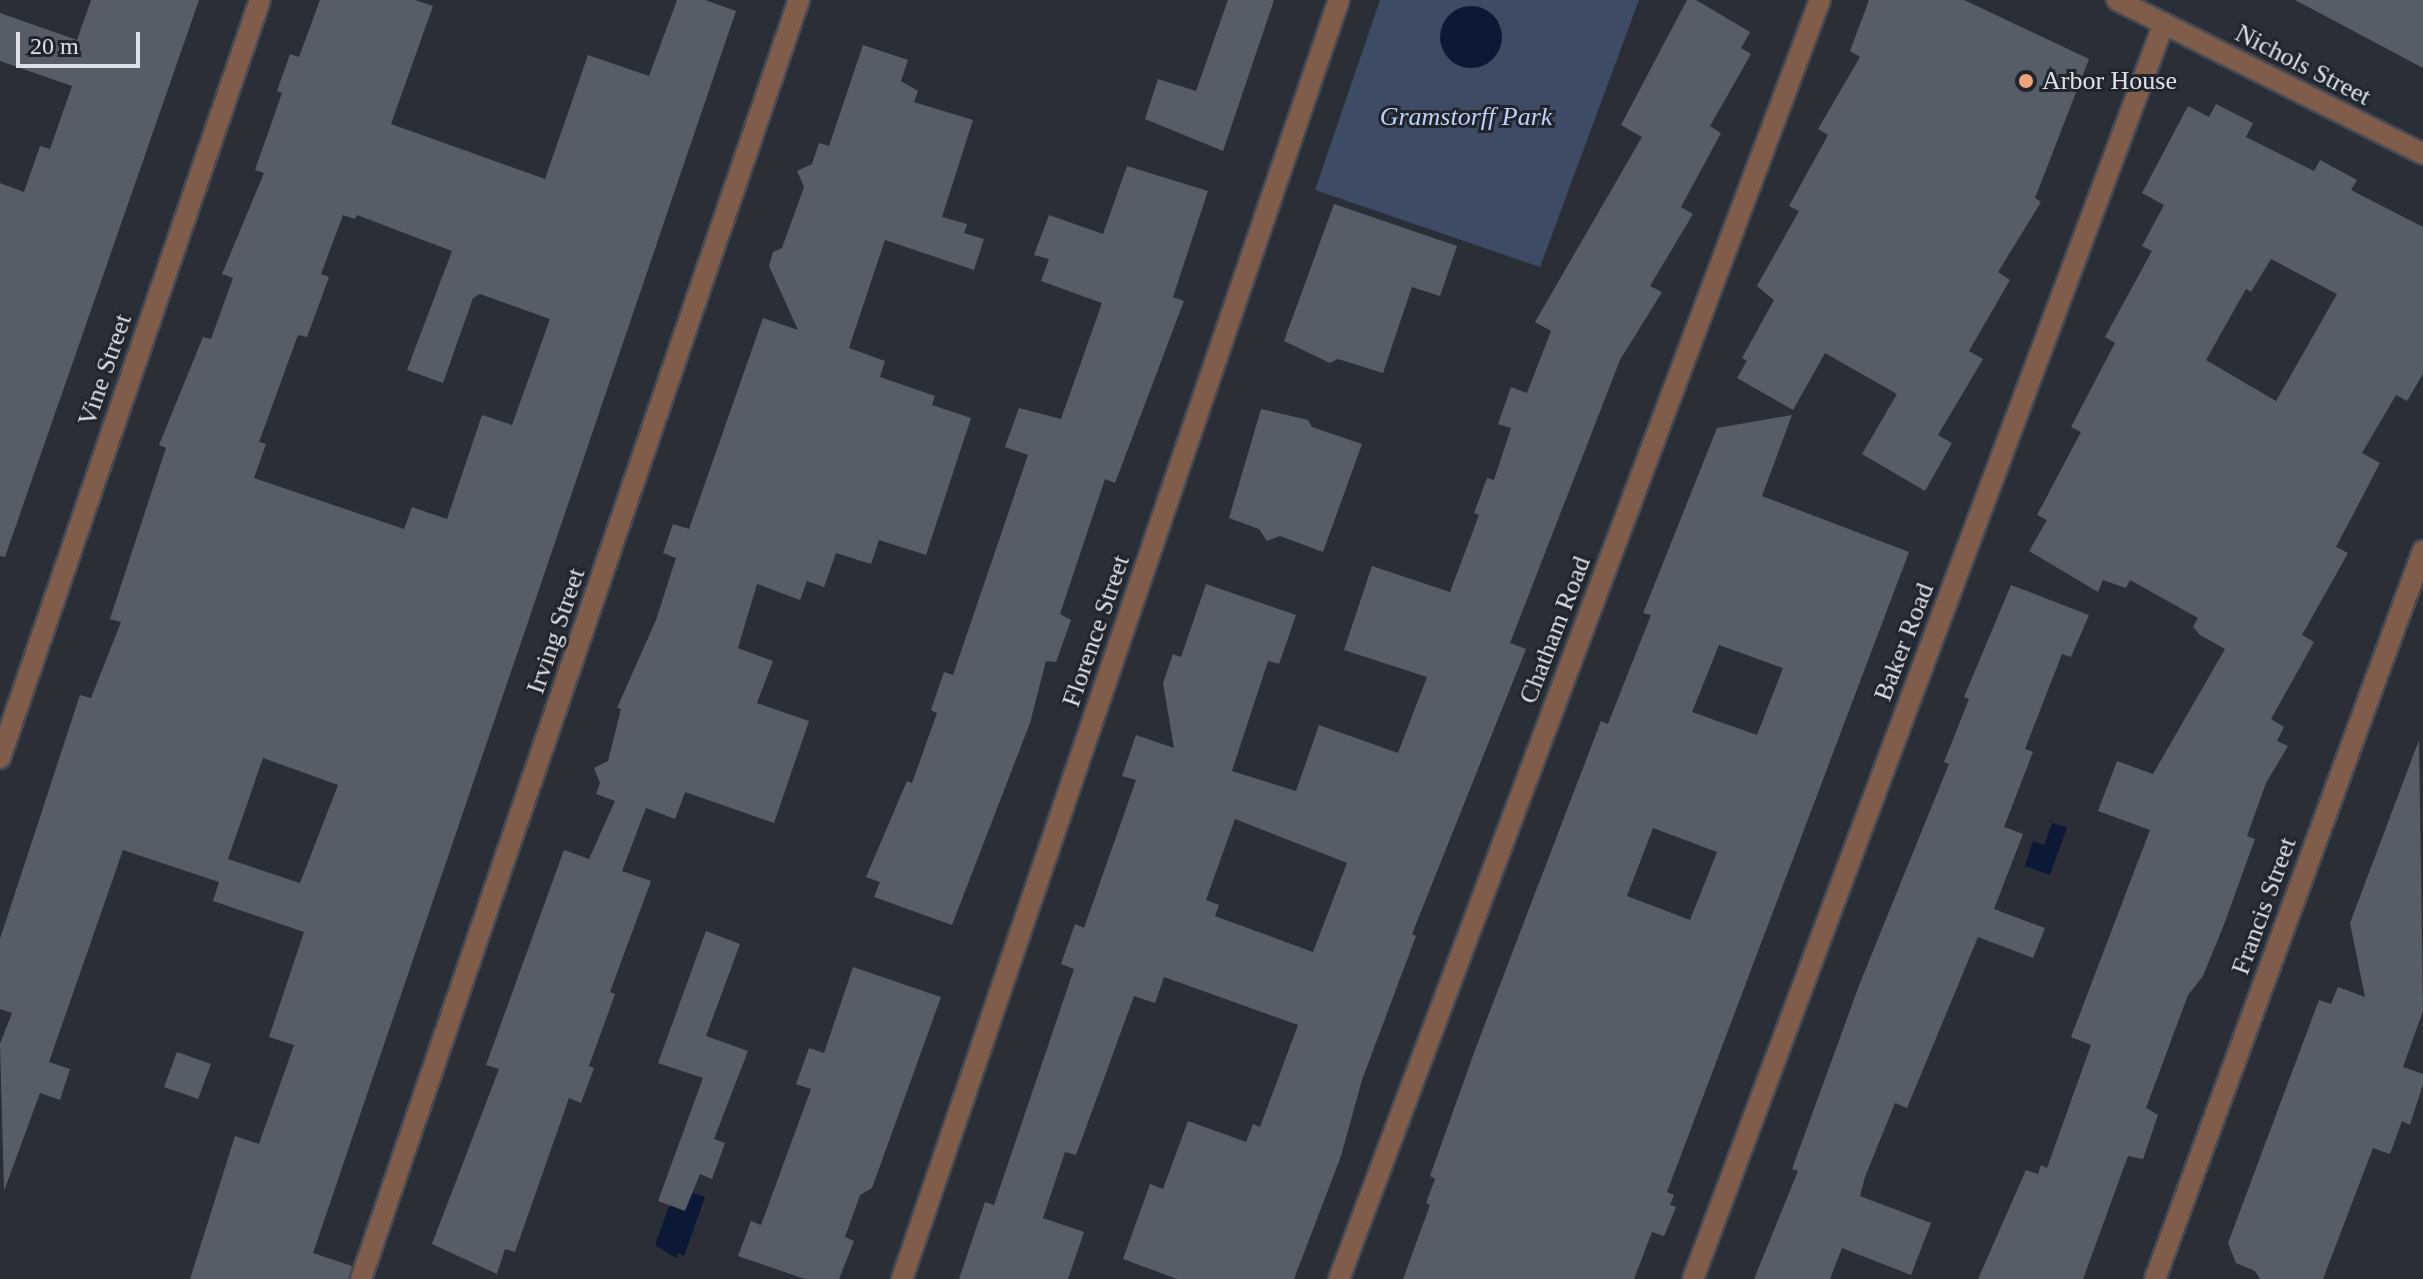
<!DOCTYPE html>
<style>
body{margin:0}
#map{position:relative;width:2423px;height:1279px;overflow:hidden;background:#2a2e37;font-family:Georgia,serif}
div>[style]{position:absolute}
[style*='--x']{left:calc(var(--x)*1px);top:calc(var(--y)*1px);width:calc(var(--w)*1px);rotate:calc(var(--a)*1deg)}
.green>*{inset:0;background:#3e4b64}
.water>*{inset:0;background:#0b1936}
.round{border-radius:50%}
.building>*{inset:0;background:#575d67}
.roads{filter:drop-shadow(2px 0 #474a53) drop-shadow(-2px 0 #474a53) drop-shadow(0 2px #474a53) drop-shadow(0 -2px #474a53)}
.minor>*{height:20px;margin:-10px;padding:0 10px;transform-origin:10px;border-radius:10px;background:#805d4b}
.dots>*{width:22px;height:22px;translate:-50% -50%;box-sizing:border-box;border:4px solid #20252d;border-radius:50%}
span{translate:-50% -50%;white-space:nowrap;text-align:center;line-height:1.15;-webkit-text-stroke:6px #20252d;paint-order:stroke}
.street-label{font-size:26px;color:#dde0e6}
.poi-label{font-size:26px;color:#dde0e6}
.left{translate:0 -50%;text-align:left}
.park-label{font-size:26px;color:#bfd2f6;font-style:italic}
.scale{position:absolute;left:16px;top:32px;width:124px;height:36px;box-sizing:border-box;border:4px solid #dde0e6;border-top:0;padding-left:10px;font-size:24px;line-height:28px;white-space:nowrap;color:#dde0e6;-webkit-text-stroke:6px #20252d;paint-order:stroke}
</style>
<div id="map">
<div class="green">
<div style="clip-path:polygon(1380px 0,1639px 0,1540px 267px,1315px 190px)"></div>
</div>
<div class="water">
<div class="round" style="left:1440px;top:6px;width:62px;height:62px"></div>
<div style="clip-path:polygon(2052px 823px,2067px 827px,2050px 875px,2025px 866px,2033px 841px,2044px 845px)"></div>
<div style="clip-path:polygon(676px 1187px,705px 1197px,684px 1256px,678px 1253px,676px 1258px,655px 1245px)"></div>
</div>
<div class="building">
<div style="clip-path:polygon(91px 0,199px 0,5px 557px,0 556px,0 183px,24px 192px,40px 146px,50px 149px,72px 86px,0 61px,0 13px,77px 40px)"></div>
<div style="clip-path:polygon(evenodd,320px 0,415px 0,433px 6px,391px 124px,545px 179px,588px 55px,649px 76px,677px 0,705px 0,736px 11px,313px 1253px,352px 1266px,348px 1279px,190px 1279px,235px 1136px,259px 1144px,294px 1045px,269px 1037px,304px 932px,213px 901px,219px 882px,123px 850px,49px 1062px,70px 1069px,60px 1100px,40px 1093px,4px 1191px,0 1044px,12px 1013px,0 1009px,0 939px,80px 695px,91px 698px,121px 622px,110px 619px,166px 448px,159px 445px,203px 337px,211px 339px,233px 278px,222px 274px,264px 173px,255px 170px,282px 93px,277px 91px,290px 54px,299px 57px,320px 0,343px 215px,355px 219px,357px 215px,452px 251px,407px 370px,443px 383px,473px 298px,480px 294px,550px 319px,512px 425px,482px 415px,447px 519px,412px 507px,404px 529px,254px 478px,266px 444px,259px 442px,298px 335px,307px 337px,329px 277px,321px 274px,343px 215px,320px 0,263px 758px,338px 785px,300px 883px,228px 859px,263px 758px)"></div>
<div style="clip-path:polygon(1228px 0,1274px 0,1223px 151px,1145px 119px,1158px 79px,1196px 91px)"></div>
<div style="clip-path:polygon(evenodd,1687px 0,1696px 0,1750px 32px,1741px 48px,1751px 54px,1710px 126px,1721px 133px,1681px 207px,1693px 214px,1650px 286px,1662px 292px,1620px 360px,1510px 643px,1526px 649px,1412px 934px,1416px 936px,1362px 1080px,1341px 1156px,1294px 1279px,1177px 1279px,1123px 1259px,1150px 1184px,1163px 1189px,1188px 1121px,1246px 1142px,1253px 1124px,1260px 1127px,1298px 1025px,1164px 977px,1155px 1003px,1134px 996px,1076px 1155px,1065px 1152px,1043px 1218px,1084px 1232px,1068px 1279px,959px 1279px,985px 1202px,994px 1205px,1074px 969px,1061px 964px,1075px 924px,1084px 928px,1136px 780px,1122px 776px,1136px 735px,1174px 748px,1163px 683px,1173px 654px,1181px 657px,1206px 584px,1296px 615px,1279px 664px,1268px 661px,1232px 771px,1296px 791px,1319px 725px,1398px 753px,1427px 677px,1344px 650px,1372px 566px,1450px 592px,1479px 515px,1474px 513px,1487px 478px,1494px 480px,1511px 428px,1498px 424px,1511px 387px,1527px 393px,1551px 331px,1535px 322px,1642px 137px,1621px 125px,1687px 0,1235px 819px,1347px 863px,1313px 952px,1215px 916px,1219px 905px,1206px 900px,1235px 819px)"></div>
<div style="clip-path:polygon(1869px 0,1964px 0,2089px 59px,2035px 198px,2041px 202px,1998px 272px,2010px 280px,1969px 351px,1983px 359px,1938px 435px,1952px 443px,1925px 491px,1862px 454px,1897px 394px,1825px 353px,1793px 410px,1737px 378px,1747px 361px,1742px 358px,1774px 300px,1757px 286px,1799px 211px,1789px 206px,1828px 135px,1818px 129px,1860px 57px,1850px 51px)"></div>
<div style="clip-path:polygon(2295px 0,2423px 0,2423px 68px)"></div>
<div style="clip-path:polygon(863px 45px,908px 60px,901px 81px,918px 91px,914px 102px,973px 120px,942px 217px,967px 224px,964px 233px,984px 239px,974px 270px,885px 240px,849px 348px,885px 361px,880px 377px,935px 396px,932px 405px,971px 418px,926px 555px,879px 540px,871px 564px,836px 553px,824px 587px,807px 581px,800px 600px,757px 584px,738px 648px,773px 661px,757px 703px,809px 721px,774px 823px,685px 792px,675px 819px,646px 808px,622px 871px,651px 881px,610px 992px,615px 994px,589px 1066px,594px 1068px,581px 1103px,569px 1098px,515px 1252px,505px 1249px,497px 1274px,432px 1244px,499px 1069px,486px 1065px,564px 850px,589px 859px,615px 801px,596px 794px,600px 783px,594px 768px,608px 761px,621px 709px,617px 708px,656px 620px,676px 558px,663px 553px,673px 524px,689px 529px,763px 318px,798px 330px,769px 266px,773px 252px,782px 248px,804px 187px,797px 171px,812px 164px,819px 143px,829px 146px)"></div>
<div style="clip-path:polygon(evenodd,2216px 104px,2253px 123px,2246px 137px,2314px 171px,2320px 160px,2357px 180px,2351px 190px,2423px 227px,2423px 374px,2407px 401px,2396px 395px,2362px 453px,2380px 463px,2336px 547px,2348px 553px,2302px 635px,2314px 642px,2271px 719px,2284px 727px,2277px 741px,2288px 746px,2266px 783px,2247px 836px,2255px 839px,2223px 927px,2203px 976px,2188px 995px,2146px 1108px,2158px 1115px,2143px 1159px,2128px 1156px,2083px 1279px,1978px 1279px,2026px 1170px,2038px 1174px,2041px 1165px,2047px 1168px,2091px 1045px,2071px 1037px,2150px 830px,2098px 811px,2117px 761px,2153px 774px,2225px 649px,2200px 635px,2193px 627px,2198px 618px,2130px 580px,2126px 588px,2103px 580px,2098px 592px,2029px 551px,2047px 520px,2037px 515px,2081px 432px,2071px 427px,2115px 343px,2105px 337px,2152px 251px,2142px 246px,2164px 205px,2142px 193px,2188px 106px,2209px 117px,2216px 104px,2271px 259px,2337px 294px,2276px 401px,2206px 360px,2246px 289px,2251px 292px,2271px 259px)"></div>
<div style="clip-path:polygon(1127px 166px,1208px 191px,1173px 297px,1184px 301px,1115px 483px,1105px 479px,1060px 614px,1071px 620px,1056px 662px,1046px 661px,1030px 723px,952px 925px,874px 897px,880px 882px,866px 877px,907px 781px,912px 783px,937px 713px,931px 710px,944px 672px,953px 675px,1028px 455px,1005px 447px,1019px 408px,1061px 419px,1102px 303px,1041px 281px,1049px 259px,1034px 255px,1049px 215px,1103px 234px)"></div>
<div style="clip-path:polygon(1334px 204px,1457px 246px,1440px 296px,1412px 287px,1383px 373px,1338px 359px,1330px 363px,1284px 341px)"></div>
<div style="clip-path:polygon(1261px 409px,1308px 420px,1312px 427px,1362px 444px,1323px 552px,1280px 536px,1267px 541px,1259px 529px,1229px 518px)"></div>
<div style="clip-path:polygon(evenodd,1792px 415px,1762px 496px,1909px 552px,1667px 1192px,1674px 1195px,1670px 1205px,1676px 1207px,1664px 1236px,1652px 1232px,1634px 1279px,1403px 1279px,1430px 1205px,1426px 1203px,1435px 1179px,1430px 1176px,1475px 1050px,1601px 721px,1608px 724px,1651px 615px,1643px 613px,1717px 428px,1792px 415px,1719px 645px,1783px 668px,1757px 735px,1692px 712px,1719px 645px,1792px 415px,1653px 828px,1717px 852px,1690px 920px,1627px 896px,1653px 828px)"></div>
<div style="clip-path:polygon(2011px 585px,2089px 615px,2071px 657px,2062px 654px,2025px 749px,2033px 752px,2004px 827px,2023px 834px,1994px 909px,2045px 928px,2033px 958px,1978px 937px,1907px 1108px,1895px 1103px,1865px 1177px,1860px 1196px,1931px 1223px,1911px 1275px,1842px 1248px,1830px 1279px,1754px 1279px,1798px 1171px,1792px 1169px,1860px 983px,1949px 764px,1944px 762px,1969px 699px,1964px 697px)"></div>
<div style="clip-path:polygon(2419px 740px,2423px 1011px,2403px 1067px,2423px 1074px,2423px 1084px,2410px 1125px,2402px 1121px,2390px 1154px,2373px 1148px,2323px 1279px,2260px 1279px,2255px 1271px,2236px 1263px,2228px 1243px,2319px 1000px,2331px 1004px,2338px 987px,2365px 997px,2350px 923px)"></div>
<div style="clip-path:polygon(706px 931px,740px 944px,706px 1036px,748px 1051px,714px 1139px,725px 1143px,712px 1179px,700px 1174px,685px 1211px,658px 1201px,703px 1078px,658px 1063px)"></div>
<div style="clip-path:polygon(853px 967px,941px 997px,872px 1188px,860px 1195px,845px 1237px,854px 1241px,839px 1279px,805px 1279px,738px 1256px,751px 1221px,761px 1225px,811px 1089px,796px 1084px,809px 1048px,824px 1053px)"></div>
<div style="clip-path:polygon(177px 1052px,211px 1064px,198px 1099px,164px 1087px)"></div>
</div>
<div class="roads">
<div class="minor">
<div style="--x:2117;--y:0;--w:343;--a:26.7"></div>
<div style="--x:0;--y:758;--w:801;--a:-71.07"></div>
<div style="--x:361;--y:1279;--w:1352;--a:-71.1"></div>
<div style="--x:902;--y:1279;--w:1352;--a:-71.14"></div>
<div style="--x:1339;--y:1279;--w:1366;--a:-69.39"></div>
<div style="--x:1693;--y:1279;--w:1341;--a:-69.44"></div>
<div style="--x:2155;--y:1279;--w:776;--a:-69.79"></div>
</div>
</div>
<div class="dots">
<div style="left:2026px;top:81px;background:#f0a279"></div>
</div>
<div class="street-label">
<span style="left:2303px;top:65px;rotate:27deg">Nichols Street</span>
<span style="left:105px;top:370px;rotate:-71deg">Vine Street</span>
<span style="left:1555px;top:630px;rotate:-69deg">Chatham Road</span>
<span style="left:556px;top:631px;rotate:-71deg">Irving Street</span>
<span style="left:1096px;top:631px;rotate:-71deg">Florence Street</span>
<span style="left:1904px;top:642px;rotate:-69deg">Baker Road</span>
<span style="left:2264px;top:906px;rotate:-70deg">Francis Street</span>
</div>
<div class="poi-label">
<span class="left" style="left:2042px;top:81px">Arbor House</span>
</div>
<div class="park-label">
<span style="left:1466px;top:117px">Gramstorff Park</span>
</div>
<div class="scale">20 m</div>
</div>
